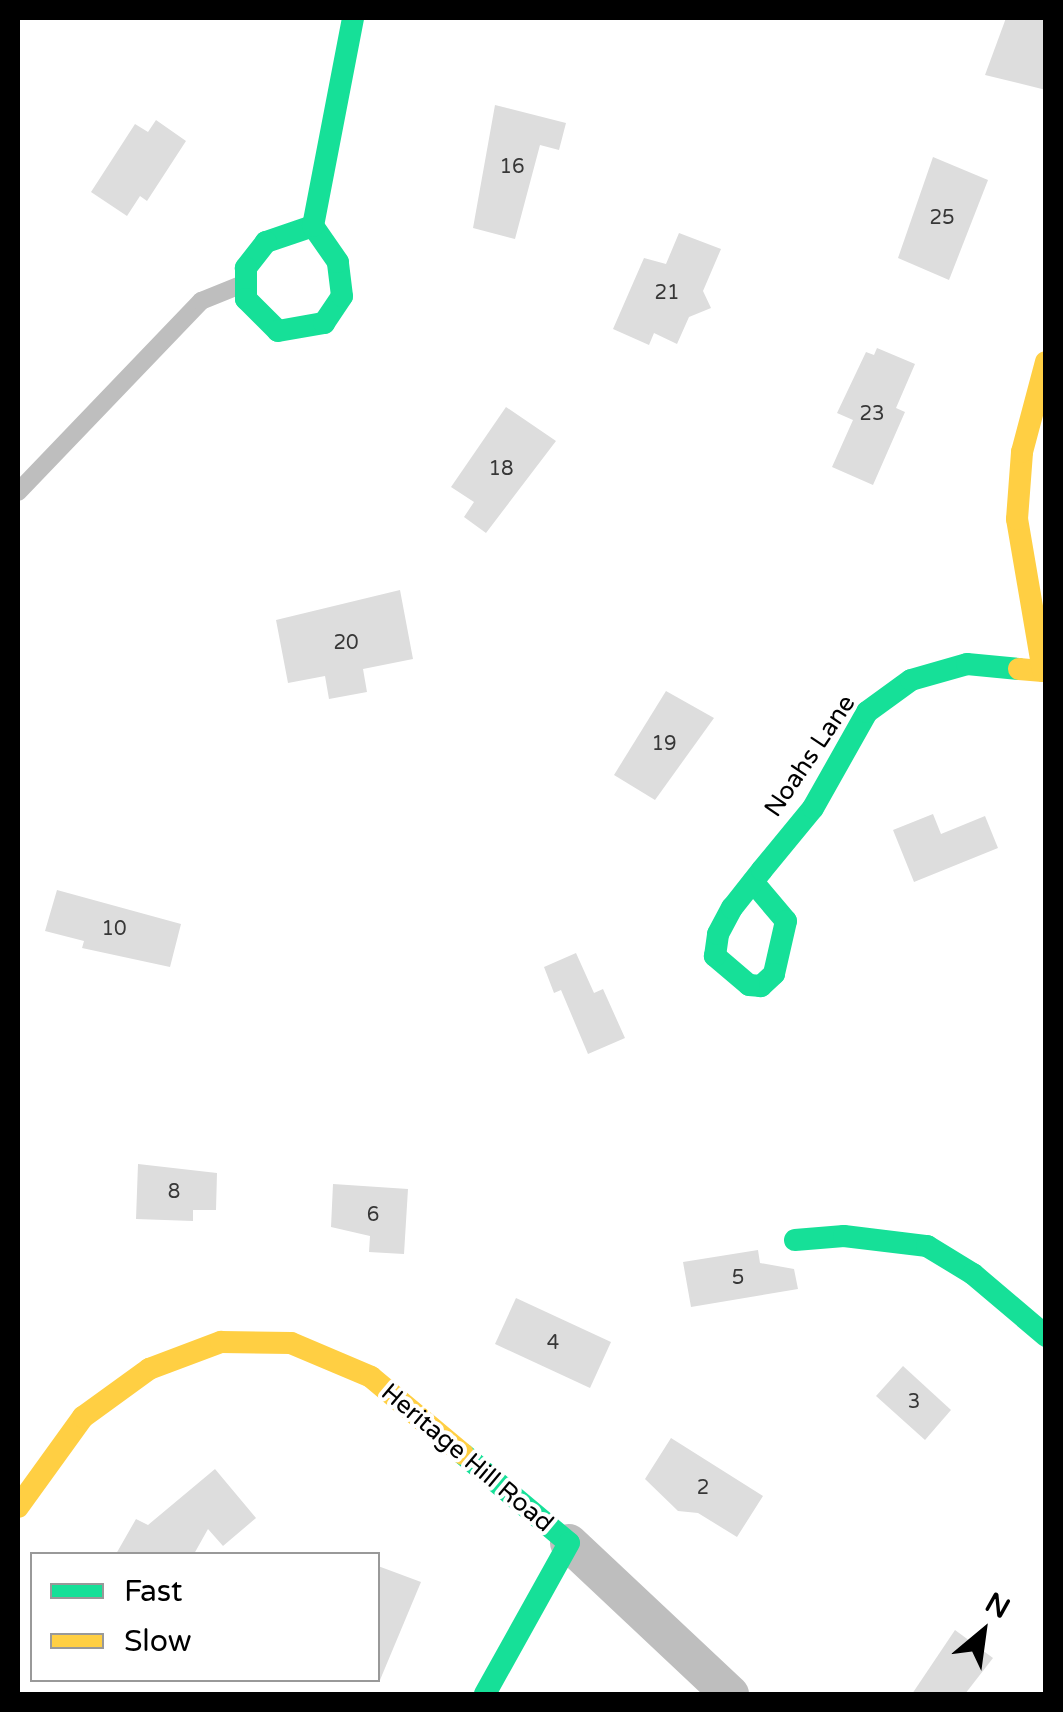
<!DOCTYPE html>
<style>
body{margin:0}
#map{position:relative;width:1063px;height:1712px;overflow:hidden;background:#fff;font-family:"Varela Round",sans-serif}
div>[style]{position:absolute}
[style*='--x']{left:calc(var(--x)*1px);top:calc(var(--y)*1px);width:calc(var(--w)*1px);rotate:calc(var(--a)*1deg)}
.building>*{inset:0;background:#ddd}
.lane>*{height:18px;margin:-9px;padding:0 9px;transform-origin:9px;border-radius:9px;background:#bebebe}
.street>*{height:38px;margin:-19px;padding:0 19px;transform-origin:19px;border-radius:19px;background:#bebebe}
.fast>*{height:22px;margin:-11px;padding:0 11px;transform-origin:11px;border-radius:11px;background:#16e098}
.slow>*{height:22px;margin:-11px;padding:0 11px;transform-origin:11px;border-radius:11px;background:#ffcf43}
span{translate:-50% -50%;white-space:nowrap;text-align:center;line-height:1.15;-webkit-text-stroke:8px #fff;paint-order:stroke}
.number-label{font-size:20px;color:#373737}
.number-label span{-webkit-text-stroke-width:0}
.street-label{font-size:25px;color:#000}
.frame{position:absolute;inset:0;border:20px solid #000;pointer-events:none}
.legend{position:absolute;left:30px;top:1552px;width:350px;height:130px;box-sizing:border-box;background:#fff;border:2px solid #999;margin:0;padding:12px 18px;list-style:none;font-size:30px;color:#000}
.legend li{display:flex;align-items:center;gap:20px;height:50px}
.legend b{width:50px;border:2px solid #999}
.north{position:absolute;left:933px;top:1582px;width:100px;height:100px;-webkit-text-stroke:8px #fff;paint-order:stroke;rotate:29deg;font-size:28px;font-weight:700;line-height:40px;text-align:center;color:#000}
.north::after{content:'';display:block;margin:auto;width:35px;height:45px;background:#000;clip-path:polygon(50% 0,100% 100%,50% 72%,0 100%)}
</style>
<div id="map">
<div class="building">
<div style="clip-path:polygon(1006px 18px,1046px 18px,1046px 90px,985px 75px)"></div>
<div style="clip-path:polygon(495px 105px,566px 123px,559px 150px,540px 145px,515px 239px,473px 228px)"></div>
<div style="clip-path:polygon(156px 120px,186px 141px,147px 201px,140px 196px,127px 216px,91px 192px,135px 124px,148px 132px)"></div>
<div style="clip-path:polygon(933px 157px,988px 180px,949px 280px,898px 258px)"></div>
<div style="clip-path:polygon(679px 233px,721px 249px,703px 291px,711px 308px,689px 317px,677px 344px,654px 333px,649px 345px,613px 329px,644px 258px,666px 264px)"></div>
<div style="clip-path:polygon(877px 348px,915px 364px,896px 408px,905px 412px,873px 485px,832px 467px,853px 420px,837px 413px,866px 352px,874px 355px)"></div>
<div style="clip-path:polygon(506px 407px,556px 441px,486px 533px,464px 517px,474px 502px,451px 487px)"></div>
<div style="clip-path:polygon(400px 590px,413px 659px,363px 669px,367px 692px,329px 699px,325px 676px,288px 683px,276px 620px)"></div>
<div style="clip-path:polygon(666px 691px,714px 718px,655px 800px,614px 775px)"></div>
<div style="clip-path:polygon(933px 814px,941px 834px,985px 816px,998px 848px,914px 882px,893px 830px)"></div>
<div style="clip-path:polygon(57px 890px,181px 924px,170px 967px,82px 948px,84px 941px,45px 931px)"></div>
<div style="clip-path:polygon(576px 953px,594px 993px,603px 989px,625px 1038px,588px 1054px,561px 990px,554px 993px,544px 967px)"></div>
<div style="clip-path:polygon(138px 1164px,217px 1173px,216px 1210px,193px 1210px,193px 1221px,136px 1219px)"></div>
<div style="clip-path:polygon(333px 1184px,408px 1189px,404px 1254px,369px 1252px,370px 1236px,331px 1227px)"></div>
<div style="clip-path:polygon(758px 1250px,760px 1263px,794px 1269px,798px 1289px,691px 1307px,683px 1262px)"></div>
<div style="clip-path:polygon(516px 1298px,611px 1342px,590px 1388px,495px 1344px)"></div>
<div style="clip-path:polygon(903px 1366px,951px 1410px,925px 1440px,876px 1396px)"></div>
<div style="clip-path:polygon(671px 1438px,763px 1496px,737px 1537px,698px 1513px,678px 1511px,645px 1479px)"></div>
<div style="clip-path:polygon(215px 1469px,256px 1518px,223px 1546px,208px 1529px,194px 1554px,116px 1554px,136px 1519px,148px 1525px)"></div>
<div style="clip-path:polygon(378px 1566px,421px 1582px,380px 1680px,378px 1680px)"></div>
<div style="clip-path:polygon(955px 1630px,993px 1658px,965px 1694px,912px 1694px)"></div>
</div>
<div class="lane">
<div style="--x:18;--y:492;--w:265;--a:-46.2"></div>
<div style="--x:201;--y:301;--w:40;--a:-22"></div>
</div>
<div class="street">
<div style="--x:569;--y:1543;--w:221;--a:43.2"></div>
</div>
<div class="fast">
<div style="--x:313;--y:226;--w:50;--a:161.2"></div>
<div style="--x:266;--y:242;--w:33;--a:128"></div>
<div style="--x:246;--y:268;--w:31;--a:90"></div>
<div style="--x:246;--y:299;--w:45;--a:45"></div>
<div style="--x:278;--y:331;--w:47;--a:-9.9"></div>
<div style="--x:324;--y:323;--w:32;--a:-56"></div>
<div style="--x:342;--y:296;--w:34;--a:-97"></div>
<div style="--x:338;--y:262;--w:44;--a:-124.8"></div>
<div style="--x:313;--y:226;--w:212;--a:-79.1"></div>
<div style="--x:753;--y:882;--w:51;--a:49.8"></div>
<div style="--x:786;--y:921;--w:54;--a:102.8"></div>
<div style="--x:774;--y:974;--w:18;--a:137"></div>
<div style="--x:761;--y:986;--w:12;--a:-175"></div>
<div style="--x:749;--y:985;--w:45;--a:-139.5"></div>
<div style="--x:715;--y:956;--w:22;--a:-82"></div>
<div style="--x:718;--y:934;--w:30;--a:-62"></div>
<div style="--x:732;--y:908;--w:48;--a:-51.7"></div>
<div style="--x:762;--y:870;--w:80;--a:-50.6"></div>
<div style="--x:813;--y:808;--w:110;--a:-60.6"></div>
<div style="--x:867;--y:712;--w:54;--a:-36"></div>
<div style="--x:911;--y:680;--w:58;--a:-15.9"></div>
<div style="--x:967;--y:664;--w:52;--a:5.5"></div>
<div style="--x:795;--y:1240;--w:49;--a:-4.7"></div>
<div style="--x:844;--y:1236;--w:84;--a:6.9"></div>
<div style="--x:927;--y:1246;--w:54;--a:31.3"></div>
<div style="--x:973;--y:1274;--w:96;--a:40.3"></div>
<div style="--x:463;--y:1454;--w:138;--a:40"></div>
<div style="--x:569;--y:1543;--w:173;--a:119.1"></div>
</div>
<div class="slow">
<div style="--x:1019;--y:669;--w:24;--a:5"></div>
<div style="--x:1043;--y:671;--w:154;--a:-99.7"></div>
<div style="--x:1017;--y:519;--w:67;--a:-85.7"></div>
<div style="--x:1022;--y:452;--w:93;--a:-75.1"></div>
<div style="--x:18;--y:1507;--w:111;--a:-54.2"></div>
<div style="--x:83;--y:1417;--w:82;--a:-36"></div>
<div style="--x:149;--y:1369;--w:77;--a:-20.6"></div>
<div style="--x:221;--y:1342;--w:70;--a:0.8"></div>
<div style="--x:291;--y:1343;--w:87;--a:23"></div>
<div style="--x:371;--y:1377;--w:120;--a:39.9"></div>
</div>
<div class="number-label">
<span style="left:512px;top:167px">16</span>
<span style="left:942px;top:218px">25</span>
<span style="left:667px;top:293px">21</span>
<span style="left:872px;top:414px">23</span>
<span style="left:501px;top:469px">18</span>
<span style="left:346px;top:643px">20</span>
<span style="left:664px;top:744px">19</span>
<span style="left:114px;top:929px">10</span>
<span style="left:174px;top:1192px">8</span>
<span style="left:373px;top:1215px">6</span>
<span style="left:738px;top:1278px">5</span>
<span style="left:553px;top:1343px">4</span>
<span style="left:914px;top:1402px">3</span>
<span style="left:703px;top:1488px">2</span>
</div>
<div class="street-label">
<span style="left:810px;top:756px;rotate:-56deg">Noahs Lane</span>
<span style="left:467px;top:1458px;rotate:40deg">Heritage Hill Road</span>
</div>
<div class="frame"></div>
<ul class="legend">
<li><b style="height:12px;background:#16e098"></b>Fast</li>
<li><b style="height:12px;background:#ffcf43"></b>Slow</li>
</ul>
<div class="north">N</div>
</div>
